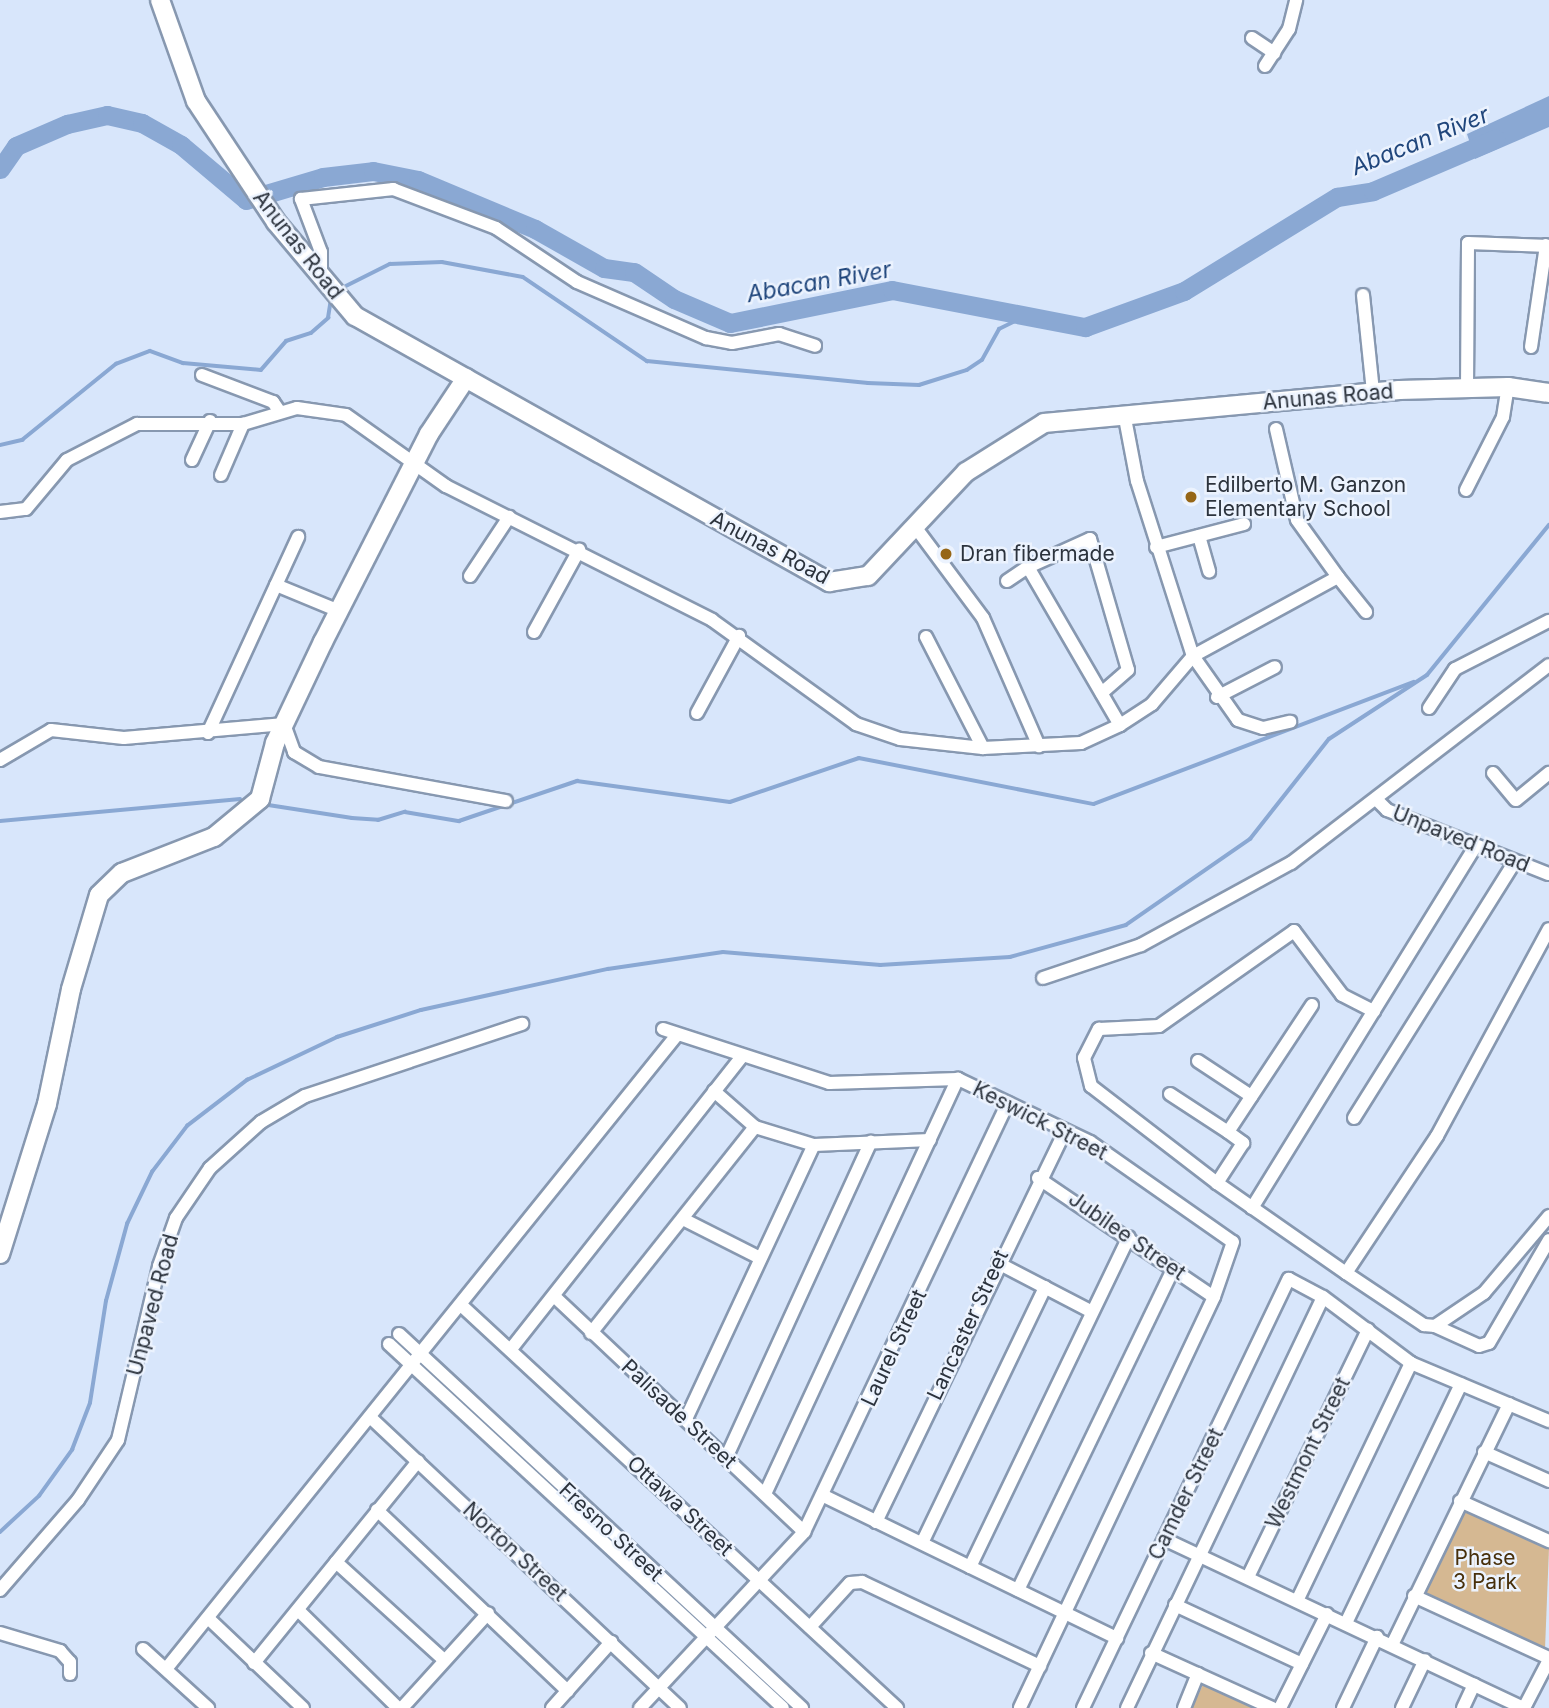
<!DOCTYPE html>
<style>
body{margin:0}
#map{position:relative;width:1549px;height:1708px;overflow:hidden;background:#d8e6fb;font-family:Inter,sans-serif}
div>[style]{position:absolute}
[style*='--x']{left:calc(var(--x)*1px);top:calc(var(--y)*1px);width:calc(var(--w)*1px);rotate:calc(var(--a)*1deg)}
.green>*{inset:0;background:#d5b892}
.water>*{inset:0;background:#8aa8d3}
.stream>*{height:3.5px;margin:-1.75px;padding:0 1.75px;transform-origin:1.75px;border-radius:1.75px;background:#8aa8d3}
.river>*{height:19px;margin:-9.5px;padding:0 9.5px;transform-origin:9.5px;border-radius:9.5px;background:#8aa8d3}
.roads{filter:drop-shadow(2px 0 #8798b0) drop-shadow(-2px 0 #8798b0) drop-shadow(0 2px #8798b0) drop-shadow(0 -2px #8798b0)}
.street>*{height:12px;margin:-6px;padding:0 6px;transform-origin:6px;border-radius:6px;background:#fff}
.secondary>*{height:18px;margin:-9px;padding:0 9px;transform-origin:9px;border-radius:9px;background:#fff}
.dots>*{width:19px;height:19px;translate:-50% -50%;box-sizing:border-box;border:4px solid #ecf3fe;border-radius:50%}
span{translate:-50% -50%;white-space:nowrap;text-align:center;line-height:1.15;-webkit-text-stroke:5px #ecf3fe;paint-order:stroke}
.street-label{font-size:21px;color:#2c333d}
.poi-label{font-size:21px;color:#2c333d}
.left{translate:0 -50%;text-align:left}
.park-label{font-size:21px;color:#48300b}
.water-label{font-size:23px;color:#20467c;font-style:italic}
</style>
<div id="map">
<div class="green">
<div style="clip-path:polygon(1463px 1507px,1549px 1548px,1545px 1649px,1419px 1593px)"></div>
<div style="clip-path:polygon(1205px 1680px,1257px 1708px,1192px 1708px)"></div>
</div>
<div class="water">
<div style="clip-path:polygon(1549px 96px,1549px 127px,1475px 159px,1467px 134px)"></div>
</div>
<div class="stream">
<div style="--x:338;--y:290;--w:58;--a:-26.6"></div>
<div style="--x:390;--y:264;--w:52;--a:-2.2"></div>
<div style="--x:442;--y:262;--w:82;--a:10.5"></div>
<div style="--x:523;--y:277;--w:150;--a:34.1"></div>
<div style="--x:647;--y:361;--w:222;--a:5.7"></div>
<div style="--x:868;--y:383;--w:51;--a:2.2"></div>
<div style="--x:919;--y:385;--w:50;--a:-17.4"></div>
<div style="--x:967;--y:370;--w:18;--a:-34"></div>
<div style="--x:982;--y:360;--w:35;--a:-61"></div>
<div style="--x:999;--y:329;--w:28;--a:-26"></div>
<div style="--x:0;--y:445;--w:23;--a:-13"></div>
<div style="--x:22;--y:440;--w:121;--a:-39"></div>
<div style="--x:116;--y:364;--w:36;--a:-21"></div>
<div style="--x:150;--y:351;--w:35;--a:20"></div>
<div style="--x:183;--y:363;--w:78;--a:5.1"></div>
<div style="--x:261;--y:370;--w:38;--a:-49"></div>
<div style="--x:286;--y:341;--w:26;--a:-18"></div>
<div style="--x:311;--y:333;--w:23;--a:-41"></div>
<div style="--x:328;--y:318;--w:20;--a:-81"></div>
<div style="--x:262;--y:804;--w:91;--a:8.8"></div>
<div style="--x:352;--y:818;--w:26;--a:4"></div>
<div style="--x:378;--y:820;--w:28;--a:-17"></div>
<div style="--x:405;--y:812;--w:55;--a:9.5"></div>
<div style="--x:459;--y:821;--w:125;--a:-18.7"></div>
<div style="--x:577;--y:781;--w:154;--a:7.8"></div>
<div style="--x:730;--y:802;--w:136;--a:-18.8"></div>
<div style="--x:859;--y:758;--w:239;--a:11.1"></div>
<div style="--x:1094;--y:804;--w:342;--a:-20.9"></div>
<div style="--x:0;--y:821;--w:241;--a:-5.2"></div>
<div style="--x:0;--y:1532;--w:53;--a:-42.7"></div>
<div style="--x:39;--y:1496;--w:57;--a:-54.3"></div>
<div style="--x:72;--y:1450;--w:50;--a:-69"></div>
<div style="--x:90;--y:1403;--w:103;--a:-81.1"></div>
<div style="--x:106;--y:1301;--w:80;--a:-74.7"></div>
<div style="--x:127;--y:1224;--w:58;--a:-64.3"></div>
<div style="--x:152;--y:1172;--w:58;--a:-52.7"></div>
<div style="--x:187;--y:1126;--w:76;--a:-37.5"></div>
<div style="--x:247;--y:1080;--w:100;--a:-25.5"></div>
<div style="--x:337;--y:1037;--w:88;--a:-17.8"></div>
<div style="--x:421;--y:1010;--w:191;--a:-12.4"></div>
<div style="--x:608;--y:969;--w:116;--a:-8.4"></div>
<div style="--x:723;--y:952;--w:158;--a:4.7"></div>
<div style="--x:880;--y:965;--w:130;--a:-3.5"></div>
<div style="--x:1010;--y:957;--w:120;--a:-15.4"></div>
<div style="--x:1126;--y:925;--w:151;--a:-34.7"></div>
<div style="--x:1250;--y:839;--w:127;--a:-51.7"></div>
<div style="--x:1329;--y:739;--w:117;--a:-33.1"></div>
<div style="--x:1427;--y:675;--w:193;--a:-50.9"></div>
</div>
<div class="river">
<div style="--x:0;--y:169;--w:28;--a:-55"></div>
<div style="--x:16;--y:146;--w:56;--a:-23.3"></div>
<div style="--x:67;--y:124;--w:41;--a:-12.7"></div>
<div style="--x:107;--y:115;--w:36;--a:13"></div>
<div style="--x:142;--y:123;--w:45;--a:29.4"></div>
<div style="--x:181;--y:145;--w:85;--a:40.2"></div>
<div style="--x:246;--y:200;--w:80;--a:-16.6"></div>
<div style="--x:323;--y:177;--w:50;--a:-6.8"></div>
<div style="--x:373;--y:171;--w:46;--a:11.3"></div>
<div style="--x:418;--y:180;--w:127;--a:22.7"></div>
<div style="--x:535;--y:229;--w:79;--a:29.5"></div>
<div style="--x:604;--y:268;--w:30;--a:8"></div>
<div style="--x:634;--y:272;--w:48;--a:34"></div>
<div style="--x:674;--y:299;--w:61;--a:23.2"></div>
<div style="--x:730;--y:323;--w:165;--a:-11.5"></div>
<div style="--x:892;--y:290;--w:197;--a:10.9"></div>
<div style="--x:1085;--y:327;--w:105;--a:-20"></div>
<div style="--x:1184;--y:291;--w:180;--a:-31.6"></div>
<div style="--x:1337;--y:197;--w:36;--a:-9"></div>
<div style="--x:1373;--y:191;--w:133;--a:-23.1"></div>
</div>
<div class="roads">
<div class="street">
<div style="--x:1252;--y:38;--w:27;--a:34"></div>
<div style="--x:1265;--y:66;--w:44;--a:-57"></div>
<div style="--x:1289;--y:29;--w:30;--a:-76"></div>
<div style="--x:321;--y:279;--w:27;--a:-90"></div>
<div style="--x:321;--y:252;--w:57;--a:-110.7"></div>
<div style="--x:301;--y:199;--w:93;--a:-6.2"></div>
<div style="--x:393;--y:189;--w:110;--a:20.7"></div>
<div style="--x:496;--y:228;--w:97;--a:33.7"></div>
<div style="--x:577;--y:282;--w:141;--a:23.5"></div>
<div style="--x:706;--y:338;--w:26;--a:11"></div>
<div style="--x:732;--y:343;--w:48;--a:-10.8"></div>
<div style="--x:779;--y:334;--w:38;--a:18"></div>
<div style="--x:1363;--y:295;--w:98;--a:84.1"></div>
<div style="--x:1531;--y:347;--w:103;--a:-81.6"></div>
<div style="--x:202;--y:375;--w:76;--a:20.8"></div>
<div style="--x:273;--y:402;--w:12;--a:55"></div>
<div style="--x:1467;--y:388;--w:145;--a:-89.6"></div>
<div style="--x:1468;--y:243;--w:81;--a:2.1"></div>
<div style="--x:1124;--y:413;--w:69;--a:79.2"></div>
<div style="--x:1137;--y:481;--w:184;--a:72.3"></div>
<div style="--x:1193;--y:656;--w:78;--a:54.9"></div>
<div style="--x:1238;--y:720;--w:26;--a:18"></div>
<div style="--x:1263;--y:728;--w:28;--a:-13"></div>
<div style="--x:1276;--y:429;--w:93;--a:77"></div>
<div style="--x:1297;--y:520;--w:70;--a:54.3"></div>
<div style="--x:192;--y:460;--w:43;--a:-65.2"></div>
<div style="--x:221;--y:475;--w:56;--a:-66.7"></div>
<div style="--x:1466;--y:490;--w:82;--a:-63.1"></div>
<div style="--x:1503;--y:417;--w:30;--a:-81"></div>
<div style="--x:0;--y:512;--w:26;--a:-7"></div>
<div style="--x:26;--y:509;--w:64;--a:-50.1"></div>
<div style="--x:67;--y:460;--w:79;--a:-27.2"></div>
<div style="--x:137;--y:424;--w:106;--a:0"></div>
<div style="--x:243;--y:424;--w:56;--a:-16.5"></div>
<div style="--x:297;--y:408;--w:49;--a:8.1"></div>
<div style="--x:346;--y:415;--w:123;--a:35.4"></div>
<div style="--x:446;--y:486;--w:298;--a:26.7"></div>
<div style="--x:712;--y:620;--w:178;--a:35.8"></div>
<div style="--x:856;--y:724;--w:46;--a:18.8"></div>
<div style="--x:900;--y:739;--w:83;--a:6.2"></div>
<div style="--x:983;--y:748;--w:98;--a:-2.9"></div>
<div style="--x:1081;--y:743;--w:43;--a:-24.8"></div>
<div style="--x:1120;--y:725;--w:38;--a:-33"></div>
<div style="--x:1152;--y:704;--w:63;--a:-49.5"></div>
<div style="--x:1193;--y:656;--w:165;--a:-28.6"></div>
<div style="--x:1338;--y:577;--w:45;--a:51.3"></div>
<div style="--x:916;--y:528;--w:112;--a:53.3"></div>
<div style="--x:983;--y:618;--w:140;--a:66.4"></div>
<div style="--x:1199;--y:536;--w:37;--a:74"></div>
<div style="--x:1156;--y:547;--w:91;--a:-14.6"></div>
<div style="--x:1028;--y:567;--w:68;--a:-24.3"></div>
<div style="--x:1090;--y:539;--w:136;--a:73.8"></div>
<div style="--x:1128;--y:670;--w:35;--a:139"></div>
<div style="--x:470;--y:576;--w:71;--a:-56.5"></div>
<div style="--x:1007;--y:581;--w:25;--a:-34"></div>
<div style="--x:1028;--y:567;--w:183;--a:59.8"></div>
<div style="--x:276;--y:585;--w:68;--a:22.4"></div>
<div style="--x:534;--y:632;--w:94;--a:-61.2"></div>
<div style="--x:926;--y:637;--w:125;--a:62.8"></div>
<div style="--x:1217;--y:697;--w:65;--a:-27.3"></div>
<div style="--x:1429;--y:708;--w:47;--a:-56.3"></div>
<div style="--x:1455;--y:669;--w:106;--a:-27.1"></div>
<div style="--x:697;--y:713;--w:88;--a:-61.4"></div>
<div style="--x:208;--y:733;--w:216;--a:-65.3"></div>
<div style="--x:0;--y:760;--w:59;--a:-30.5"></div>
<div style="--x:51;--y:730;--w:73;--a:6.3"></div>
<div style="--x:124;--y:738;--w:161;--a:-5"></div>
<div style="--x:284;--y:724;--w:30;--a:70"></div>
<div style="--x:294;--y:752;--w:29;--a:31"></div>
<div style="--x:319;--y:767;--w:190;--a:10.3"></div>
<div style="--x:1493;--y:773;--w:35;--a:50"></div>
<div style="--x:1516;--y:800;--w:43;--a:-39.3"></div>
<div style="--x:1376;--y:799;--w:16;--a:45"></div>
<div style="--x:1387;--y:810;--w:174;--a:21.6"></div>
<div style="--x:1043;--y:978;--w:103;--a:-18.6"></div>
<div style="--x:1141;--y:945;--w:171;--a:-28.7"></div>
<div style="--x:1291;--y:863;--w:325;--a:-37.5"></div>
<div style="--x:1312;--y:1005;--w:152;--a:123.5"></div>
<div style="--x:1228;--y:1132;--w:19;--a:36"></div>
<div style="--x:1243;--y:1143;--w:48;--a:123"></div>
<div style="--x:1217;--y:1183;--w:157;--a:34.9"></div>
<div style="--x:1346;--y:1273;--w:164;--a:-56.4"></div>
<div style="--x:1437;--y:1136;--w:235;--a:-61.6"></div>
<div style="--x:663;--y:1029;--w:175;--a:18"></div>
<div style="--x:829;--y:1083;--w:129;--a:-1.8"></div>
<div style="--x:958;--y:1079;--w:146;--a:25.5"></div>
<div style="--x:1090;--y:1142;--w:174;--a:35"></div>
<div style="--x:1233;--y:1242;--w:58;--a:109.1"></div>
<div style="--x:1214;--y:1297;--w:454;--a:115.3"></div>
<div style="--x:1198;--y:1061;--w:64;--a:33.4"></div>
<div style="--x:714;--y:1091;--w:55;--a:41.3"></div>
<div style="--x:755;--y:1127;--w:62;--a:17"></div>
<div style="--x:814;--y:1145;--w:116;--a:-2.5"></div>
<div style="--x:1170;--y:1094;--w:69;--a:33.2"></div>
<div style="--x:1354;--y:1118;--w:301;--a:-57.9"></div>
<div style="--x:1038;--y:1178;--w:212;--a:34.1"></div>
<div style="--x:1217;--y:1183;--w:159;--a:-142.4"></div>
<div style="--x:1091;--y:1086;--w:29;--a:-104"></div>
<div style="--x:1084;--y:1058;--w:33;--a:-63"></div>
<div style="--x:1099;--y:1029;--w:60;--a:-2.9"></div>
<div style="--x:1159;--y:1026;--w:165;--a:-35.1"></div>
<div style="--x:1294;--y:931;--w:80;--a:53.1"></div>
<div style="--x:1342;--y:995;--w:36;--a:27"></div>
<div style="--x:1252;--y:1208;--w:424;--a:-58.3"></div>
<div style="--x:685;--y:1220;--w:84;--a:26.9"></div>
<div style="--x:998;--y:1263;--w:106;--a:27.5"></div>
<div style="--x:1346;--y:1273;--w:94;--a:33.7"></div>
<div style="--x:1424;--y:1325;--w:11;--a:5"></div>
<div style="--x:1435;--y:1326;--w:59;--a:-34"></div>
<div style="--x:1484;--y:1293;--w:101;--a:-49.8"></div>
<div style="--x:555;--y:1297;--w:342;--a:43.3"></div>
<div style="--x:461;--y:1305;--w:594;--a:42.75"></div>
<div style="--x:1435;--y:1326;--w:48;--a:24.4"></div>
<div style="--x:1479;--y:1346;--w:10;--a:-17"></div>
<div style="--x:1489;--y:1343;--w:119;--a:-59.8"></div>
<div style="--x:591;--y:1333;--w:263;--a:-51.5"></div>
<div style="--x:399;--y:1334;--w:550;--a:42.86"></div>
<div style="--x:389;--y:1344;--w:536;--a:42.73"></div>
<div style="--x:511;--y:1349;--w:372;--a:-51.7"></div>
<div style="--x:370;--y:1417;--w:425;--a:43.2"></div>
<div style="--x:686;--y:1419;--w:302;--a:-65"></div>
<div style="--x:1484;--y:1452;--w:71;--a:24"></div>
<div style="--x:726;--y:1458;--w:348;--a:-65.4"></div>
<div style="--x:765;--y:1494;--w:458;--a:-65.1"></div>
<div style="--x:824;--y:1496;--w:326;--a:25.9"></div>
<div style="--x:1460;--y:1501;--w:98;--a:24.2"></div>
<div style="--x:377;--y:1510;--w:263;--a:43.5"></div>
<div style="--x:876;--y:1522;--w:434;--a:-64.2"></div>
<div style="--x:1164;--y:1539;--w:397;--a:25.2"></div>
<div style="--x:922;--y:1543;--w:284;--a:-64.3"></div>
<div style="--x:336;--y:1562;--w:146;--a:42.2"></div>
<div style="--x:970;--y:1567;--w:366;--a:-64.3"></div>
<div style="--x:1248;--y:1577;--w:275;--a:-64.1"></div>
<div style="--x:0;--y:1590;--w:119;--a:-49.1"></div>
<div style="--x:78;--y:1500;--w:72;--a:-56.3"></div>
<div style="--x:118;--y:1440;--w:179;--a:-76.7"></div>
<div style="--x:159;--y:1266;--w:51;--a:-70.5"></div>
<div style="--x:176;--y:1218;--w:60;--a:-55.8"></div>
<div style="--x:210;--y:1168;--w:69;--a:-42"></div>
<div style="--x:261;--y:1122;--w:51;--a:-30.6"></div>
<div style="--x:305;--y:1096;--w:229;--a:-18.4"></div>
<div style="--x:1018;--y:1590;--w:356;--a:-64.2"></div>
<div style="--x:1414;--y:1596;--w:149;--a:24.7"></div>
<div style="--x:1297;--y:1601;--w:264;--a:-64.4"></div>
<div style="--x:1175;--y:1605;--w:140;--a:24.9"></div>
<div style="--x:298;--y:1610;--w:140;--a:44.4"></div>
<div style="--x:208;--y:1618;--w:131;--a:43.5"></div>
<div style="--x:1346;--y:1623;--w:265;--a:-64.3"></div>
<div style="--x:810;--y:1627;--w:59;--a:-47.7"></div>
<div style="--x:850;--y:1583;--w:12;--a:-5"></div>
<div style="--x:862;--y:1582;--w:197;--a:25.3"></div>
<div style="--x:0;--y:1633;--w:63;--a:16.7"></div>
<div style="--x:60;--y:1651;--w:15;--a:48"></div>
<div style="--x:70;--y:1662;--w:12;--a:90"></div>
<div style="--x:1392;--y:1645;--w:268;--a:-64.1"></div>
<div style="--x:143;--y:1649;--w:88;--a:42.2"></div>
<div style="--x:1151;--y:1653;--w:133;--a:24.4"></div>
<div style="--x:254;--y:1663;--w:260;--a:-50.9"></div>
<div style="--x:166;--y:1669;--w:813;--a:-51.14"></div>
<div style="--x:402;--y:1708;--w:128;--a:-47.8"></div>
<div style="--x:552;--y:1708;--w:89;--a:-48.2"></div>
<div style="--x:640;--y:1708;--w:241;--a:-47"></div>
<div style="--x:804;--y:1532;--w:475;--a:-64.6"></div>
<div style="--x:1083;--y:1708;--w:476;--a:-64.4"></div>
<div style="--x:1289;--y:1279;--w:38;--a:28"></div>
<div style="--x:1323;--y:1297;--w:110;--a:36.9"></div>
<div style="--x:1411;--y:1363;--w:150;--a:22.8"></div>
<div style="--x:1127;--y:1708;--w:455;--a:-64.5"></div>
<div style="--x:1184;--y:1708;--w:37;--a:-68"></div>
<div style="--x:1280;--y:1708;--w:105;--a:-63.4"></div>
<div style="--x:1343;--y:1708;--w:79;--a:-64.4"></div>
<div style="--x:1402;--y:1708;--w:53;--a:-64.4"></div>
<div style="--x:1463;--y:1708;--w:26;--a:-65"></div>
<div style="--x:1524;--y:1708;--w:54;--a:-62.5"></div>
</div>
<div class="secondary">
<div style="--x:160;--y:0;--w:107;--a:70.4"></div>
<div style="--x:196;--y:101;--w:145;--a:56.5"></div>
<div style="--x:276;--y:222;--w:123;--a:50"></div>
<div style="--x:355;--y:316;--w:544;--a:29.3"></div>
<div style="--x:829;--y:582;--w:39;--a:-9"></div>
<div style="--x:868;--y:576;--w:143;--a:-46.7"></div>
<div style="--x:966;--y:472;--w:92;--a:-32.1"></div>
<div style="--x:1044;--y:423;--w:357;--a:-5.3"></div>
<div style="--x:1399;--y:390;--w:109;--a:-1.6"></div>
<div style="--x:1508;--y:387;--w:41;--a:8.3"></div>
<div style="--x:0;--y:1254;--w:157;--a:-72.6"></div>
<div style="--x:47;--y:1104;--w:117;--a:-78.2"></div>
<div style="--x:71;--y:989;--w:98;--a:-73.4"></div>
<div style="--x:99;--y:895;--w:32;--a:-44"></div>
<div style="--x:122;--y:873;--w:99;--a:-21.4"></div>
<div style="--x:214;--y:837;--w:60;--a:-39.6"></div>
<div style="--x:260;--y:799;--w:58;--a:-75"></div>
<div style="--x:275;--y:743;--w:112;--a:-64.6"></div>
<div style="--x:323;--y:642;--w:233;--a:-63"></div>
<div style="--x:429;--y:434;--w:67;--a:-56.5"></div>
</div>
</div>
<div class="dots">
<div style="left:1191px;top:497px;background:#966616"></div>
<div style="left:946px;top:554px;background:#966616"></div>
</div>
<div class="street-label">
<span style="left:298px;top:245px;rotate:52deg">Anunas Road</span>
<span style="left:1328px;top:397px;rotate:-5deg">Anunas Road</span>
<span style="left:770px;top:548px;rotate:28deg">Anunas Road</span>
<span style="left:1461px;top:839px;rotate:22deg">Unpaved Road</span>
<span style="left:1040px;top:1121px;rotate:27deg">Keswick Street</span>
<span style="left:1127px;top:1236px;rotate:35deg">Jubilee Street</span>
<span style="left:153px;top:1305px;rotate:-75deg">Unpaved Road</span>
<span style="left:968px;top:1325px;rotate:-65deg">Lancaster Street</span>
<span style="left:894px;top:1348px;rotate:-65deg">Laurel Street</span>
<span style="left:679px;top:1414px;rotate:43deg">Palisade Street</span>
<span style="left:1308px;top:1453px;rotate:-64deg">Westmont Street</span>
<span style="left:1186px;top:1494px;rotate:-64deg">Camder Street</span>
<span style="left:680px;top:1506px;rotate:43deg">Ottawa Street</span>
<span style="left:611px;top:1532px;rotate:43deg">Fresno Street</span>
<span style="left:515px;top:1552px;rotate:43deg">Norton Street</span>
</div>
<div class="poi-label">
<span class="left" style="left:1205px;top:497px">Edilberto M. Ganzon<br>Elementary School</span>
<span class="left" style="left:960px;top:554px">Dran fibermade</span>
</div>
<div class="park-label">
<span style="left:1485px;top:1570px">Phase<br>3 Park</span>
</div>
<div class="water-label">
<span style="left:1420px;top:141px;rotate:-22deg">Abacan River</span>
<span style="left:819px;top:282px;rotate:-10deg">Abacan River</span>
</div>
</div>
